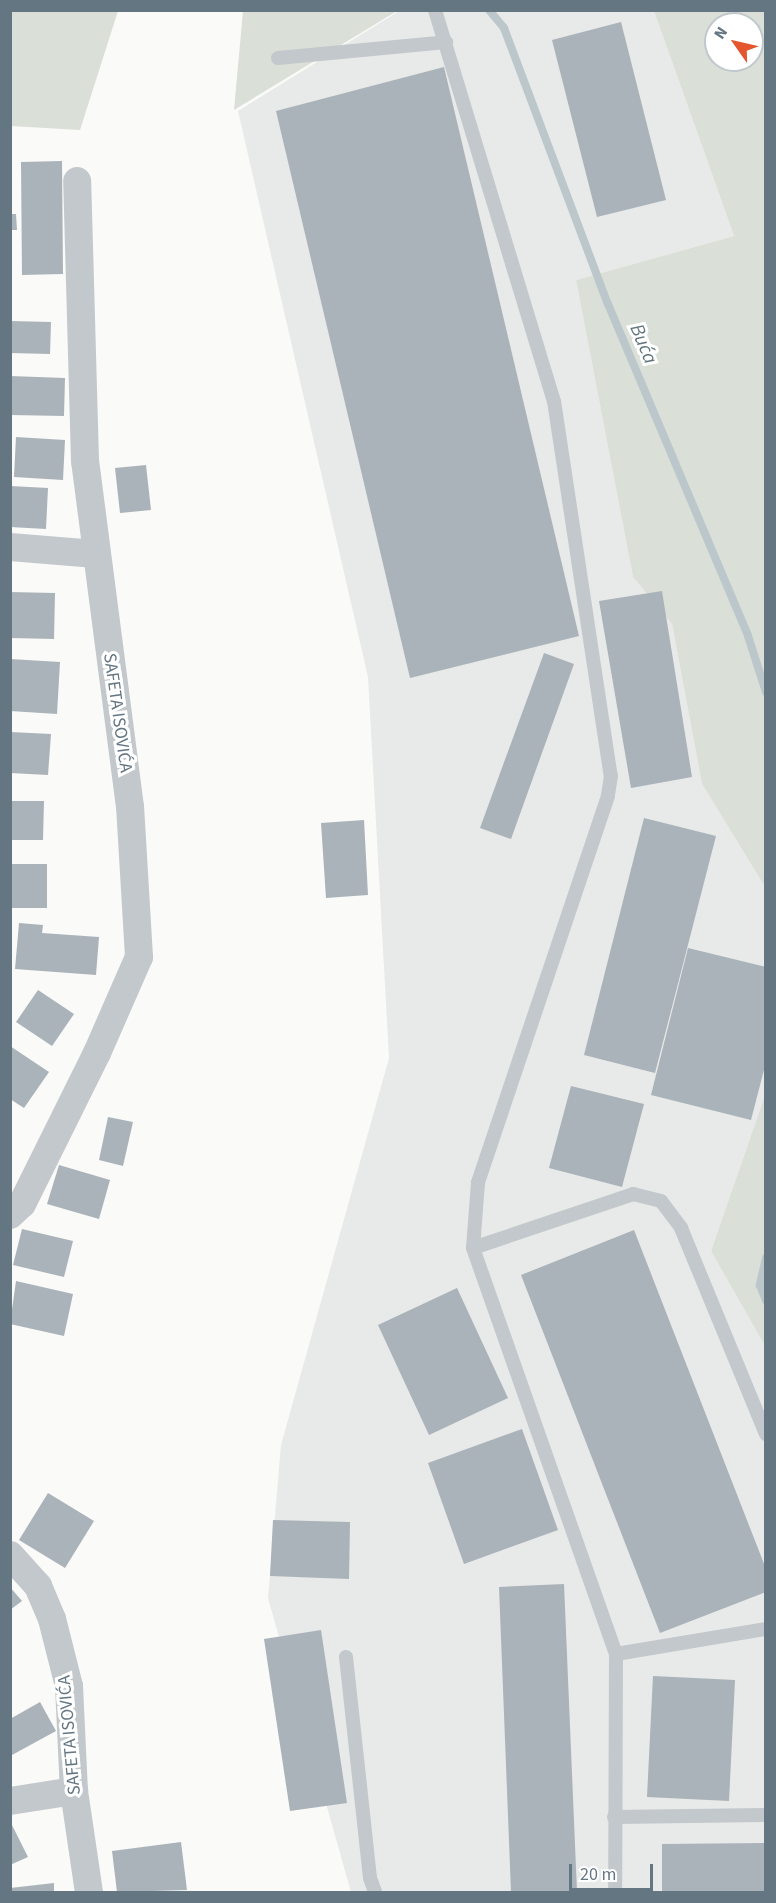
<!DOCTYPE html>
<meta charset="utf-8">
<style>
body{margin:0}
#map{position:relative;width:776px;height:1903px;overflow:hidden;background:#fafaf8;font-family:"Source Sans 3",sans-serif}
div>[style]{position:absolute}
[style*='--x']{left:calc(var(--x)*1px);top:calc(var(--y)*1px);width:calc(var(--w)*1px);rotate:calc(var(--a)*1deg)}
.built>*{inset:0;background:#e8e9e9}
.green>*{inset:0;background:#dadfd7}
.stream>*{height:8px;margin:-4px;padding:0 4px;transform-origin:4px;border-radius:4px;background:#bbc7cb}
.building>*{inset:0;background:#aab3b9}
.lane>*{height:14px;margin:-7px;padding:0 7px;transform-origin:7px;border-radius:7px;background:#c3c8cc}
.street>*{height:28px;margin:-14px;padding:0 14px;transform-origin:14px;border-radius:14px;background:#c3c8cc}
span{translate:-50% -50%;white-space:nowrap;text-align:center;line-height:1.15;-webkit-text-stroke:6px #fff;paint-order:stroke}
.street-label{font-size:18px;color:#657683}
.water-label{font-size:20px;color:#60757c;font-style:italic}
.frame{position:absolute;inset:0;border:12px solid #657683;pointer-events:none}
.north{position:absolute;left:704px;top:12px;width:60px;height:60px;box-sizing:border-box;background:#fff;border:2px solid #c1c8cd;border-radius:50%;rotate:304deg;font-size:16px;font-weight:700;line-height:24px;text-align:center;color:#657683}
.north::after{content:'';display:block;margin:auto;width:21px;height:27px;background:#e4572e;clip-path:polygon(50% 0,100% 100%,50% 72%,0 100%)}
.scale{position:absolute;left:569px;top:1864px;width:84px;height:27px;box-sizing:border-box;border:3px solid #657683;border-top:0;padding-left:8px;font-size:18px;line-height:21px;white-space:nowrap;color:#657683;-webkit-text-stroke:4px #fff;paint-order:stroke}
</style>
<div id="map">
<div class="built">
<div style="clip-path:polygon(399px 11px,654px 11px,734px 236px,576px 280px,633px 577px,672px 624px,702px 784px,765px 887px,765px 1095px,711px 1251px,765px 1346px,765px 1892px,351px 1892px,268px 1598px,281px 1445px,389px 1058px,368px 677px,238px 111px)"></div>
</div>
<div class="green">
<div style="clip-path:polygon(11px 10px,118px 11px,80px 130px,11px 126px)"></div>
<div style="clip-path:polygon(243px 11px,397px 11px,234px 110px)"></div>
<div style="clip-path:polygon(evenodd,654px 11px,765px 11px,765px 887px,702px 784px,672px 624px,633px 577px,576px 280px,734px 236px,654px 11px,716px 24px,752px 24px,752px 60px,716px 60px,716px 24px)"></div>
<div style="clip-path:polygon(765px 1095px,765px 1346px,711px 1251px)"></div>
</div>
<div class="stream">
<div style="--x:489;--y:10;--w:23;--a:50"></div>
<div style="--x:504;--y:28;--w:295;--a:69.4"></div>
<div style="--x:608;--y:304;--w:360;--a:67.1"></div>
<div style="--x:748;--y:636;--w:59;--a:72.2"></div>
<div style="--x:766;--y:1258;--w:28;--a:103"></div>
<div style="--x:760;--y:1285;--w:17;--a:69"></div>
</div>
<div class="building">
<div style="clip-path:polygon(621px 22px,666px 200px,597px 217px,552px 40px)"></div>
<div style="clip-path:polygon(444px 67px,579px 636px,410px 678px,276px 111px)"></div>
<div style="clip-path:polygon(62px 161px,63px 274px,22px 275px,21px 162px)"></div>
<div style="clip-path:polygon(10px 214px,16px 214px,17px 230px,10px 230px)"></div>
<div style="clip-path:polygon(10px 321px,51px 322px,50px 354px,10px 353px)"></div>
<div style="clip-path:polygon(10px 376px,65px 378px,64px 416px,10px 415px)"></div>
<div style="clip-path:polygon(16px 437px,65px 440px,63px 480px,14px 477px)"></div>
<div style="clip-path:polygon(146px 465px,151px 510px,120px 513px,115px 468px)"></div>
<div style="clip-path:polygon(10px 486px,48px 488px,46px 529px,10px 527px)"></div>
<div style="clip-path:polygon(662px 591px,692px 777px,631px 788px,599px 601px)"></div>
<div style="clip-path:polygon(10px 592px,55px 593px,54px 639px,10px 638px)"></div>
<div style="clip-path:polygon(544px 653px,574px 664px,511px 839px,480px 828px)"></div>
<div style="clip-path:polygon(10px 659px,60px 662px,57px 714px,10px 711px)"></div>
<div style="clip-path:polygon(10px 732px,51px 734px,48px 775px,10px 773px)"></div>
<div style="clip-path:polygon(10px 801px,44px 801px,43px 840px,10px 840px)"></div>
<div style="clip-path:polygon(644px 818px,716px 836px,655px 1073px,584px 1055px)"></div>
<div style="clip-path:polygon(364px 820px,368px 895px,326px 898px,321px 823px)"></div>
<div style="clip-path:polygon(10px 864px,47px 864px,47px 908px,10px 908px)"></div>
<div style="clip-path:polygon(19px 923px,43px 925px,42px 933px,99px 937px,96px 975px,15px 969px)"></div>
<div style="clip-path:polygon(688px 948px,766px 967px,766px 1062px,751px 1120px,651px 1095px)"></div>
<div style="clip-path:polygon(38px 990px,74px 1014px,52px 1046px,16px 1022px)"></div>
<div style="clip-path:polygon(10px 1046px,49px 1072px,24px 1108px,10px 1099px)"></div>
<div style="clip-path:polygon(571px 1086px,644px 1104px,622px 1187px,549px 1168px)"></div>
<div style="clip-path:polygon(108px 1117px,133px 1122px,123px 1166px,99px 1160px)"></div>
<div style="clip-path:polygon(59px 1165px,110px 1180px,99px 1219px,47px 1204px)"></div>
<div style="clip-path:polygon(22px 1229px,73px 1241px,64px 1277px,13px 1265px)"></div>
<div style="clip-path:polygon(634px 1230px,766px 1569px,766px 1592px,660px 1633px,521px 1275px)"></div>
<div style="clip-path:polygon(16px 1281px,73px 1294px,64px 1336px,10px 1324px)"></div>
<div style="clip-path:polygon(457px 1288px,508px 1398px,429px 1435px,378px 1325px)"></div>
<div style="clip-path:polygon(522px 1429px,558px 1530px,464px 1564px,428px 1463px)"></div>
<div style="clip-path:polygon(48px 1493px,94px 1521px,65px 1568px,19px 1540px)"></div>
<div style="clip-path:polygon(273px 1520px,350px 1522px,349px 1579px,270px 1576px)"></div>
<div style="clip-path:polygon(564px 1584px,577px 1892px,511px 1892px,499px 1587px)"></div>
<div style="clip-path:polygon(10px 1587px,22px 1601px,10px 1610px)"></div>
<div style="clip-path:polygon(321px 1630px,347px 1803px,290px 1811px,264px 1639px)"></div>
<div style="clip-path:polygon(653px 1676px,735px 1680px,729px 1801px,647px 1797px)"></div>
<div style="clip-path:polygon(40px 1702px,56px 1731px,12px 1755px,10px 1719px)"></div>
<div style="clip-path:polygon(10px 1821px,28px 1857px,10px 1865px)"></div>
<div style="clip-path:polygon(181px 1842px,187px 1890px,117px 1892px,112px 1851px)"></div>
<div style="clip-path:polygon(766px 1843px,766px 1892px,662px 1892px,662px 1844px)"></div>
<div style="clip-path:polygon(54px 1883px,54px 1892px,10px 1892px,10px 1888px)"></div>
</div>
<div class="lane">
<div style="--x:435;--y:10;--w:409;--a:73.1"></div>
<div style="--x:554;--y:401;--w:379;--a:81.4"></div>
<div style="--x:611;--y:776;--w:20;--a:99"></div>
<div style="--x:608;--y:796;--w:408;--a:108.6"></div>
<div style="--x:478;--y:1183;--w:65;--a:94.4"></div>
<div style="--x:473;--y:1248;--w:430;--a:70.6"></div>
<div style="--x:616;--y:1654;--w:238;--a:90.2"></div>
<div style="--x:278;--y:58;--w:169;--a:-5.4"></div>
<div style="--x:473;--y:1248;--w:169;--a:-18.6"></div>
<div style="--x:633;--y:1194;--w:29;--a:14"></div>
<div style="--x:661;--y:1201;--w:34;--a:53"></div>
<div style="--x:681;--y:1228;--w:223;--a:67.6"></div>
<div style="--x:616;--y:1654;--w:152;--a:-9.5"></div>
<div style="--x:346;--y:1657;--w:222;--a:83.8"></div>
<div style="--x:370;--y:1878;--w:15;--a:70"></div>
<div style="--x:614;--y:1817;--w:152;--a:-0.8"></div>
</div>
<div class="street">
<div style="--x:10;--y:547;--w:86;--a:4.7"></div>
<div style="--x:10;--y:1215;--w:16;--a:-43"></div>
<div style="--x:22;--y:1204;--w:169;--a:-63.6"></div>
<div style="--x:97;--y:1053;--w:105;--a:-66.4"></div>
<div style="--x:139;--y:957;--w:150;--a:-93.4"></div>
<div style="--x:130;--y:807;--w:349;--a:-97.4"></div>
<div style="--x:85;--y:461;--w:280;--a:-91.6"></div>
<div style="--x:10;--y:1555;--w:42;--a:47.9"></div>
<div style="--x:38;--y:1586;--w:36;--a:67"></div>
<div style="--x:52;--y:1619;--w:69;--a:75.8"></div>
<div style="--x:69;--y:1686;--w:105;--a:87.3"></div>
<div style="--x:74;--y:1791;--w:102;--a:81.6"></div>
<div style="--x:10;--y:1801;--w:65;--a:-8.9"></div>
</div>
<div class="street-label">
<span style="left:117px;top:713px;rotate:82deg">SAFETA ISOVIĆA</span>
<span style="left:70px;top:1735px;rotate:-95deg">SAFETA ISOVIĆA</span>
</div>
<div class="water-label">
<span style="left:643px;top:344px;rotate:67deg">Buća</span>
</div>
<div class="frame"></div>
<div class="north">N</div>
<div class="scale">20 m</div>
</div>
